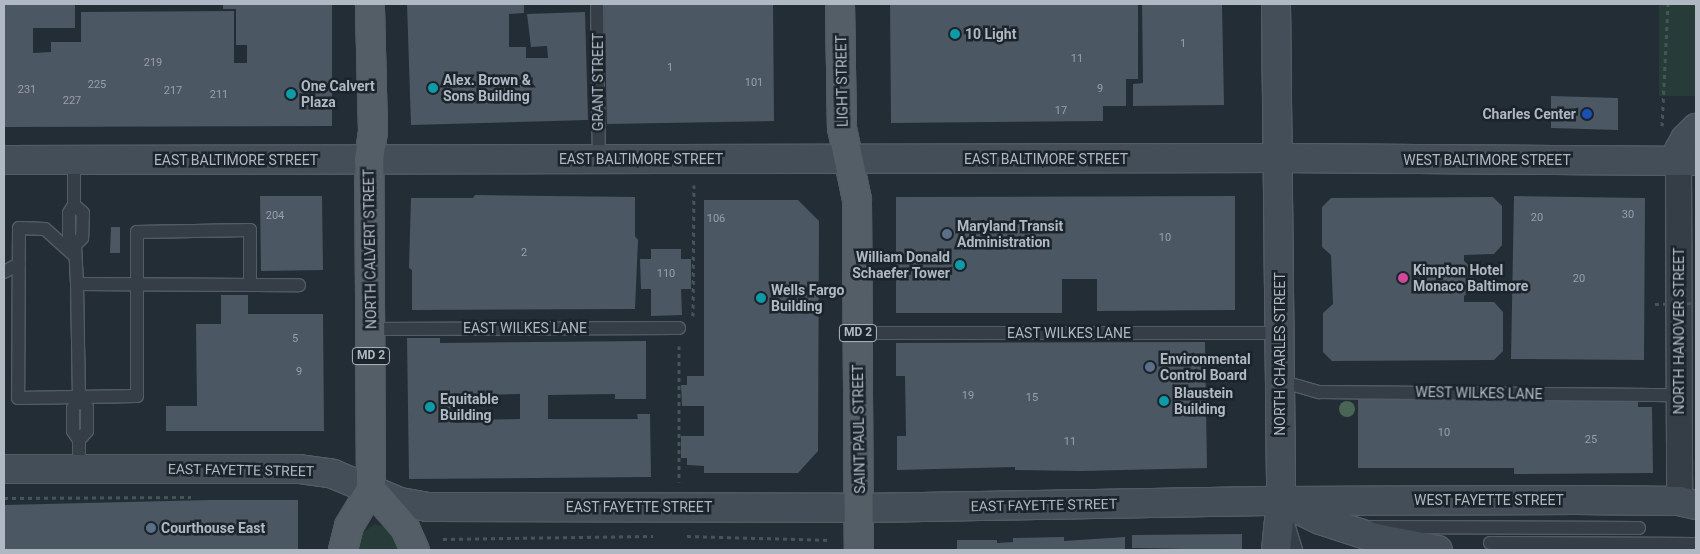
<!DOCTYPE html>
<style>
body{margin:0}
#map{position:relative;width:1700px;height:554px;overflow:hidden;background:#222d36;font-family:Roboto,sans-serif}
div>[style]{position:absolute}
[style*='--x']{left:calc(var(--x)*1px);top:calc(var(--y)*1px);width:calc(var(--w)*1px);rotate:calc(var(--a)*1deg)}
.green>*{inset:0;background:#273b39}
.building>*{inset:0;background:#4b5762}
.path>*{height:3px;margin-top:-1.5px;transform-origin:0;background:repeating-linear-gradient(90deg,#445656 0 4px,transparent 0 8px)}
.roads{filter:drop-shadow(1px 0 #535c64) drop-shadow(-1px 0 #535c64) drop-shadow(0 1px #535c64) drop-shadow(0 -1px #535c64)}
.lane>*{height:12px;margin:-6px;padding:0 6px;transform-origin:6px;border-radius:6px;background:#353e47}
.street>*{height:25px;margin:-12.5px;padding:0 12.5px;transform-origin:12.5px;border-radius:12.5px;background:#353e47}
.secondary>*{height:28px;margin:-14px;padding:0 14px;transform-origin:14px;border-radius:14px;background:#444e59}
.primary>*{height:28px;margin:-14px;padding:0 14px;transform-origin:14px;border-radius:14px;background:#535e67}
.path-bridge>*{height:3px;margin-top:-1.5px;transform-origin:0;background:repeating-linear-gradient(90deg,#445656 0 4px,transparent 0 8px)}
.trees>*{width:16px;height:16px;margin:-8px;border-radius:50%;background:#4a6555}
.dots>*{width:14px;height:14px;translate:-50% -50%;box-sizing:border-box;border:2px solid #1b232b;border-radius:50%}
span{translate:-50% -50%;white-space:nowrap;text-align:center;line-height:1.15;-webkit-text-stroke:5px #1b232b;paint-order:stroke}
.number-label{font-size:11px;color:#97a0ab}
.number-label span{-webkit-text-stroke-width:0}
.shield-label span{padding:1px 4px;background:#1b232b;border:1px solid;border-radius:4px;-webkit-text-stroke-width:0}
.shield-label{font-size:12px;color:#b0b9c3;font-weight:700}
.poi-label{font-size:14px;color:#b0b9c3;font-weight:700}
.left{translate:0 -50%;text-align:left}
.right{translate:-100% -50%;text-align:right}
.street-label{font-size:14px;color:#b0b9c3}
.frame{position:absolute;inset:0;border:5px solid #b0b9c3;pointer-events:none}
</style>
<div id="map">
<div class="green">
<div style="clip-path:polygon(1659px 4px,1696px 4px,1696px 96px,1659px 96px)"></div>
<div style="clip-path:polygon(375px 524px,394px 530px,405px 550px,356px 550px,362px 533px)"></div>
</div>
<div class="building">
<div style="clip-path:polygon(4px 4px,75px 4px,75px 28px,33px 28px,33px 53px,51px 52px,51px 42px,81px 42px,81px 12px,234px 11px,234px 63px,247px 63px,247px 45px,236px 45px,236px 9px,223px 9px,223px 4px,332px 4px,332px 126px,4px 127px)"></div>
<div style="clip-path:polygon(407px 4px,524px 4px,524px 13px,509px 14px,509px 47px,526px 47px,526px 58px,548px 58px,547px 46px,531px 47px,527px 14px,585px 12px,588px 120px,411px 125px)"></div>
<div style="clip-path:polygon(604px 4px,773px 4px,774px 121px,607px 124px)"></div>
<div style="clip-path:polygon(890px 4px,1138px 4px,1138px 79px,1126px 79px,1126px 106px,1103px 106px,1103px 121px,891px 123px)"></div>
<div style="clip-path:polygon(1142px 4px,1222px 4px,1224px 105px,1133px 106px,1133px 84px,1143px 83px)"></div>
<div style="clip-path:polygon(1551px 96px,1618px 98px,1618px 130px,1551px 128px)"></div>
<div style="clip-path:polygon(475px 195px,635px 197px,635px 236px,638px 240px,635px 309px,412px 310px,412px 270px,409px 268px,411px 198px,473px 198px)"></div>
<div style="clip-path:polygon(260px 196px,322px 196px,323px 270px,261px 271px)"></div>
<div style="clip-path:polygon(1235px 196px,1235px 310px,1097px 311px,1097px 279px,1062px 279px,1062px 313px,896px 313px,896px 197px)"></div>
<div style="clip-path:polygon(1514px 196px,1645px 198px,1644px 360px,1511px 359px)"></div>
<div style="clip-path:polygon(1493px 197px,1502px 206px,1502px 245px,1494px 254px,1464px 255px,1464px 261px,1474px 270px,1474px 287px,1464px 296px,1464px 302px,1494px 302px,1503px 312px,1503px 351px,1494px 360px,1332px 361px,1323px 352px,1323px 313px,1333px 304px,1331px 255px,1322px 247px,1322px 207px,1331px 198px)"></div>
<div style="clip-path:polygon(704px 200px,798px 200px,819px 221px,818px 451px,798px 473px,704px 473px,704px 466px,687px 465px,687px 458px,681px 458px,681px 436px,704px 436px,704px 406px,682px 406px,681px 385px,687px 385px,687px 376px,704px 376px)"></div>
<div style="clip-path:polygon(111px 227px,120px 227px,120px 253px,110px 253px)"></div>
<div style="clip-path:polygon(651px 249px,681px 249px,681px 259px,691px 259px,691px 289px,681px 289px,682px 315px,651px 316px,651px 289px,641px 289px,640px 259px,651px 259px)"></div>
<div style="clip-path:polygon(221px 295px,248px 295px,248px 314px,323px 314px,324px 431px,166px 431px,166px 406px,197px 406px,196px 324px,221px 324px)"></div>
<div style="clip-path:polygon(evenodd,407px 338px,440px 338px,440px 343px,646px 341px,646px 399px,615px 399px,615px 394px,548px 395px,548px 419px,638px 419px,637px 414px,650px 414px,651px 477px,409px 479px,407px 338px,520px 394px,520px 419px,453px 420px,453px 396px,520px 394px)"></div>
<div style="clip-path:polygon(1205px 342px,1207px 468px,1081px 471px,1015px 470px,1015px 467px,897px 470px,897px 436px,906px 436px,905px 376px,896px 376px,896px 343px)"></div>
<div style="clip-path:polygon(1638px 398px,1638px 407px,1652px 407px,1653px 473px,1514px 474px,1514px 468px,1358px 468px,1358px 399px)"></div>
<div style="clip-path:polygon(210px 500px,298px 500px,298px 550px,4px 550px,4px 505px)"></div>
<div style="clip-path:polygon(1242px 534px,1242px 550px,1132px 548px,1132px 535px)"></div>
<div style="clip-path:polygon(1064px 537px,1064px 541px,1125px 537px,1125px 550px,957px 550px,957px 540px,997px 540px,997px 543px,1013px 542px,1013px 538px)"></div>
</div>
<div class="path">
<div style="--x:1662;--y:126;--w:122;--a:-87.2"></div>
<div style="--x:693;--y:316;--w:131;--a:-89.6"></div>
<div style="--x:679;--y:346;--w:136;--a:90"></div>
<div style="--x:4;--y:498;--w:187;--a:-0.3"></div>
<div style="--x:687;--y:536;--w:144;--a:1.6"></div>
<div style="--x:443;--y:539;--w:210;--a:-0.8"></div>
</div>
<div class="roads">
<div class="lane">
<div style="--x:597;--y:4;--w:155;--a:89.3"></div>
<div style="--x:74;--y:160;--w:45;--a:90"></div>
<div style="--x:74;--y:205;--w:9;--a:122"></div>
<div style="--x:69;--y:213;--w:23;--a:90"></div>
<div style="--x:69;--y:236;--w:11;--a:56"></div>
<div style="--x:75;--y:245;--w:39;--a:87"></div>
<div style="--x:77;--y:284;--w:116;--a:89"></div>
<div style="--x:79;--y:400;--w:10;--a:127"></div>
<div style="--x:73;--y:408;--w:23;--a:90"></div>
<div style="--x:73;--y:431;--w:11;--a:56"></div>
<div style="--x:79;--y:440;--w:29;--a:90"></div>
<div style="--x:74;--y:205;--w:12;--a:42"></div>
<div style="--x:83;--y:213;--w:25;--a:92"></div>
<div style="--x:82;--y:238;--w:10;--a:135"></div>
<div style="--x:75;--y:256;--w:40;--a:-138"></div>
<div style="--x:45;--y:229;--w:26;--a:-178"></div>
<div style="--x:19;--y:228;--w:170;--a:90.3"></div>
<div style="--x:18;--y:398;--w:119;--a:-1"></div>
<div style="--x:137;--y:396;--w:164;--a:-90"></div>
<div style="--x:137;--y:232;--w:113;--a:-1"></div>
<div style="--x:250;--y:230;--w:55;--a:90"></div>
<div style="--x:4;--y:272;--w:17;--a:-28"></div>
<div style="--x:77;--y:284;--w:222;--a:0.3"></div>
<div style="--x:371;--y:329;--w:308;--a:-0.2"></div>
<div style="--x:858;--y:333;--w:422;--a:0"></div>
<div style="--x:1280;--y:381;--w:41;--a:15.8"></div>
<div style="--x:1319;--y:392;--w:361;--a:0.5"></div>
<div style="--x:79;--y:440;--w:12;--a:-48"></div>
<div style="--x:87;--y:431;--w:24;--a:-90"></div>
<div style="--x:87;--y:407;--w:11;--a:-139"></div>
<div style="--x:1286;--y:517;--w:34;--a:73"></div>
<div style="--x:1373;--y:527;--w:266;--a:0.2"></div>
<div style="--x:1490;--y:543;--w:206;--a:0.3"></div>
</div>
<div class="street">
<div style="--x:1678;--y:161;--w:340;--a:89.8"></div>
</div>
<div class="secondary">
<div style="--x:1276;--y:4;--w:497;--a:89.4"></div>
<div style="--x:1281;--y:501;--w:49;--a:95.8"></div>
<div style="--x:4;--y:160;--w:1274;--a:-0.09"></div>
<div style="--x:1278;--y:158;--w:418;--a:0.4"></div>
<div style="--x:1678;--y:161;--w:11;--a:-85"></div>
<div style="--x:1679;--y:150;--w:13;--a:-61"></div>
<div style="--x:1685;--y:139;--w:16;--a:-45"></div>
<div style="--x:4;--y:469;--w:295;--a:0"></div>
<div style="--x:299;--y:469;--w:34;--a:8"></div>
<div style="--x:333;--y:474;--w:73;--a:22.7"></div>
<div style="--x:400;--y:502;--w:27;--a:10"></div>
<div style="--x:427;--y:507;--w:433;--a:0.1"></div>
<div style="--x:860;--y:508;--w:421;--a:-1"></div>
<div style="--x:1281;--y:501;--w:296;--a:-0.2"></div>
<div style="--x:1577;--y:500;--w:102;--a:0.6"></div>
<div style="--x:1679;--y:501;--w:17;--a:13"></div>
<div style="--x:1287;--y:504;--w:37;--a:26"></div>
<div style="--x:1320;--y:520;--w:58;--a:18.1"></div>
<div style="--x:1375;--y:538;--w:64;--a:10.8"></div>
</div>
<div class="primary">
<div style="--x:840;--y:4;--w:124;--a:89.1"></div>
<div style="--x:842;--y:128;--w:74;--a:78.2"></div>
<div style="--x:857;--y:200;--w:350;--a:89.7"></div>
<div style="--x:371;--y:489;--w:52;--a:48.9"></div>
<div style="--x:405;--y:528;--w:24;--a:66"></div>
<div style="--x:343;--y:550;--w:25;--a:-76"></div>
<div style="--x:349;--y:526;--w:43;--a:-59.3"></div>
<div style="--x:371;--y:489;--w:329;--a:-90.3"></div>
<div style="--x:369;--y:160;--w:29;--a:-82"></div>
<div style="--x:373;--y:131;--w:127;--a:-91.4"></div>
</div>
</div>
<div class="path-bridge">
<div style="--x:1655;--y:304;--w:41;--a:-1.4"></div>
</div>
<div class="trees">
<div style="left:1347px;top:409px"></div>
</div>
<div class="dots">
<div style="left:955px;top:34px;background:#0f9aa8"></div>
<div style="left:433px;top:88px;background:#0f9aa8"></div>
<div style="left:291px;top:94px;background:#0f9aa8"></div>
<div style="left:1587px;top:114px;background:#1a4fb4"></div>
<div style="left:947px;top:234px;background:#5c6f8a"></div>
<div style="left:960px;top:265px;background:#0f9aa8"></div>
<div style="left:1403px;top:278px;background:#d1479c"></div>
<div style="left:761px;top:298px;background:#0f9aa8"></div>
<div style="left:1150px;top:367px;background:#5c6f8a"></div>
<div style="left:1164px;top:401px;background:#0f9aa8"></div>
<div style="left:430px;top:407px;background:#0f9aa8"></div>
<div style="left:151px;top:528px;background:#5c6f8a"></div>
</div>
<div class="number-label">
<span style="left:1183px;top:44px">1</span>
<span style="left:1077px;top:59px">11</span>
<span style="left:153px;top:63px">219</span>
<span style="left:670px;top:68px">1</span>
<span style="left:754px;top:83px">101</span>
<span style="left:97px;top:85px">225</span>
<span style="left:1100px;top:89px">9</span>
<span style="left:27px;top:90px">231</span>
<span style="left:173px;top:91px">217</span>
<span style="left:219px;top:95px">211</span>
<span style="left:72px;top:101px">227</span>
<span style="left:1061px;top:111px">17</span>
<span style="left:1628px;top:215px">30</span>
<span style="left:275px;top:216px">204</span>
<span style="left:1537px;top:218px">20</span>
<span style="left:716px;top:219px">106</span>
<span style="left:1165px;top:238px">10</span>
<span style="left:524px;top:253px">2</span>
<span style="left:666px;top:274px">110</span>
<span style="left:1579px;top:279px">20</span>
<span style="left:295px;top:339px">5</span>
<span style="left:299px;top:372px">9</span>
<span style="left:968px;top:396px">19</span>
<span style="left:1032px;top:398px">15</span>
<span style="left:1444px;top:433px">10</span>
<span style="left:1591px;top:440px">25</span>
<span style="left:1070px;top:442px">11</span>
</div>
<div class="shield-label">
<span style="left:858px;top:333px">MD 2</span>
<span style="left:371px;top:356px">MD 2</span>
</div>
<div class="poi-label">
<span class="left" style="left:965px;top:34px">10 Light</span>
<span class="left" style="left:443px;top:88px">Alex. Brown &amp;<br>Sons Building</span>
<span class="left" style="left:301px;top:94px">One Calvert<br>Plaza</span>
<span class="right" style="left:1576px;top:114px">Charles Center</span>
<span class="left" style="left:957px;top:234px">Maryland Transit<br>Administration</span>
<span class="right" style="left:950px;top:265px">William Donald<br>Schaefer Tower</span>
<span class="left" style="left:1413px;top:278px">Kimpton Hotel<br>Monaco Baltimore</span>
<span class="left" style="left:771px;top:298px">Wells Fargo<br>Building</span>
<span class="left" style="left:1160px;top:367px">Environmental<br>Control Board</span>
<span class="left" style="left:1174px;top:401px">Blaustein<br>Building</span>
<span class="left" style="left:440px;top:407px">Equitable<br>Building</span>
<span class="left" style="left:161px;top:528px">Courthouse East</span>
</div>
<div class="street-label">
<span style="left:842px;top:81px;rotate:-91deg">LIGHT STREET</span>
<span style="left:598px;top:82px;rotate:-90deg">GRANT STREET</span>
<span style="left:641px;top:159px">EAST BALTIMORE STREET</span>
<span style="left:1046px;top:159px">EAST BALTIMORE STREET</span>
<span style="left:236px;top:160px">EAST BALTIMORE STREET</span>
<span style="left:1487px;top:160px">WEST BALTIMORE STREET</span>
<span style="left:370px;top:249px;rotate:-91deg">NORTH CALVERT STREET</span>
<span style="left:525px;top:328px">EAST WILKES LANE</span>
<span style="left:1679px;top:331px;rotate:-90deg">NORTH HANOVER STREET</span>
<span style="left:1069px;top:333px">EAST WILKES LANE</span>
<span style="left:1280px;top:354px;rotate:-90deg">NORTH CHARLES STREET</span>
<span style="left:1479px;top:393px;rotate:1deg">WEST WILKES LANE</span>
<span style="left:859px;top:429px;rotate:-91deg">SAINT PAUL STREET</span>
<span style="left:241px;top:470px;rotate:1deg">EAST FAYETTE STREET</span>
<span style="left:1489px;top:500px">WEST FAYETTE STREET</span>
<span style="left:1044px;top:505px;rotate:-1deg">EAST FAYETTE STREET</span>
<span style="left:639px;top:507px">EAST FAYETTE STREET</span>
</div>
<div class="frame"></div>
</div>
